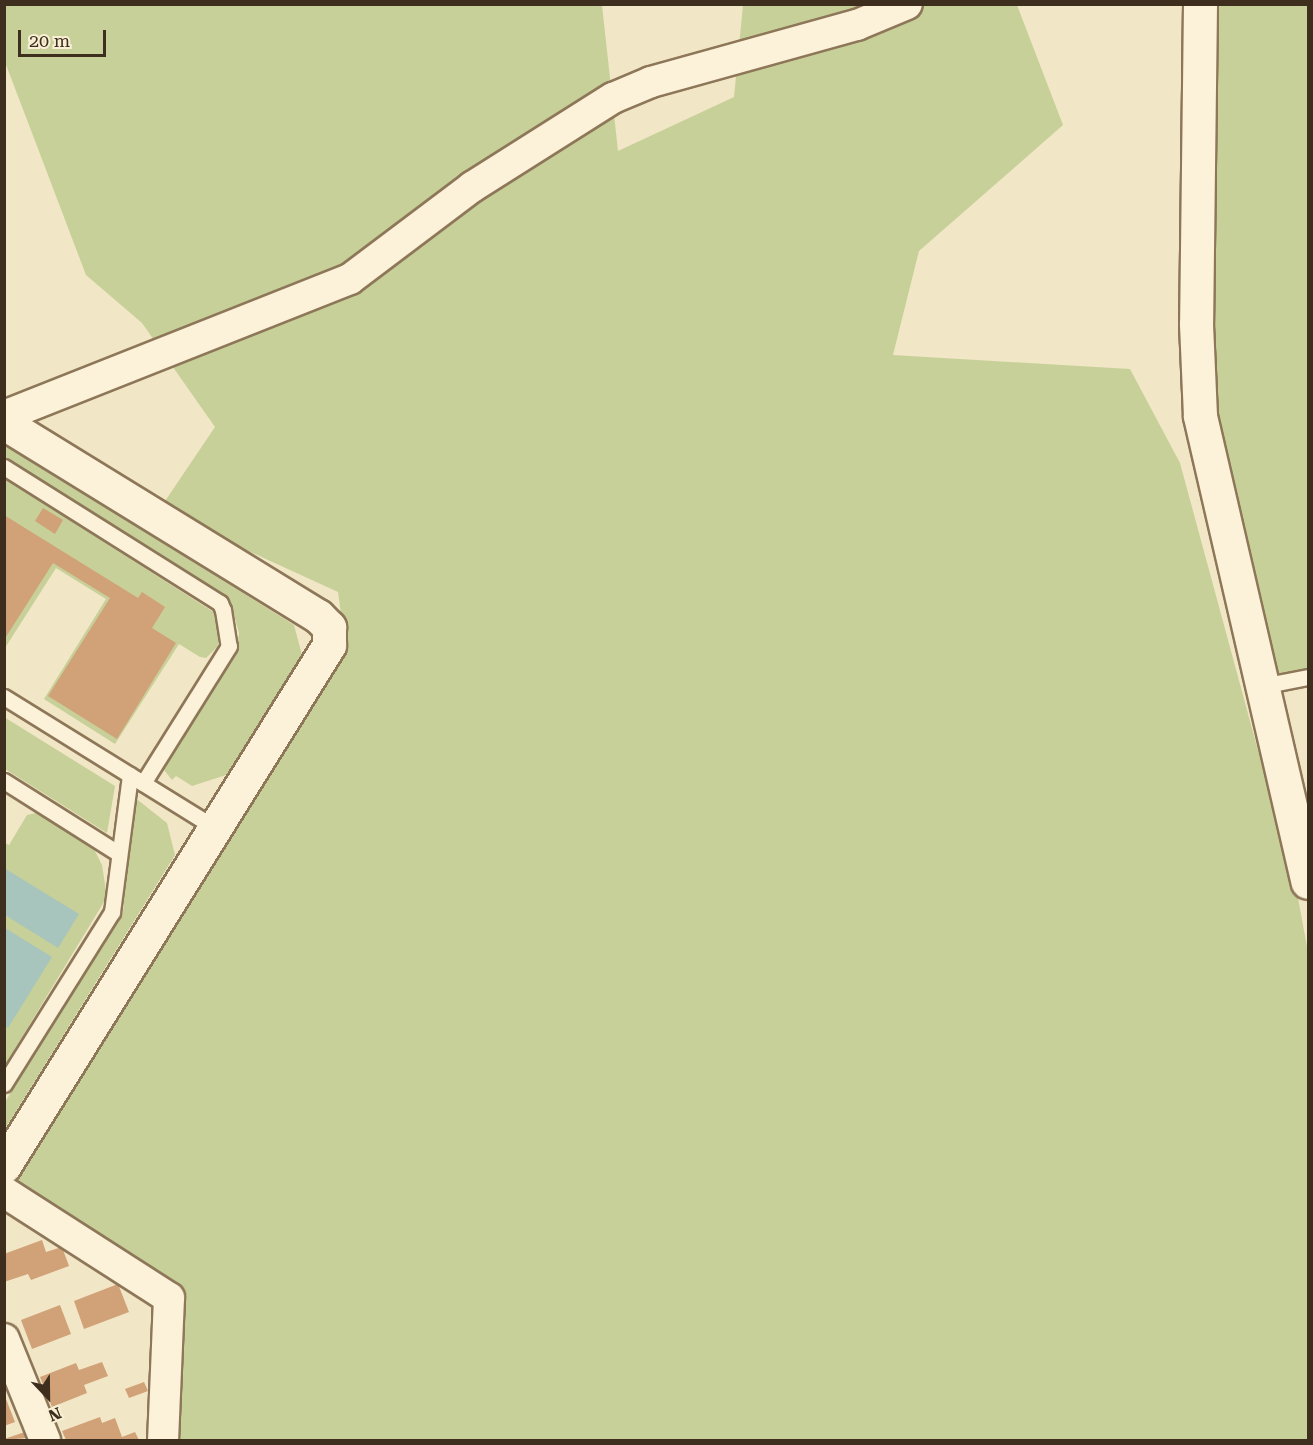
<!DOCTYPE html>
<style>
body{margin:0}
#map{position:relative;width:1313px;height:1445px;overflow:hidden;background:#f1e6c5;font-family:"Roboto Serif",serif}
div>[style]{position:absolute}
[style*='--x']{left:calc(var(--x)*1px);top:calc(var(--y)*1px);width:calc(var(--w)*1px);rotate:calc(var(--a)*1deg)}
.green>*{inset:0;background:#c7d098}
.water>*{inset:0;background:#a7c4bd}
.building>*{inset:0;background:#d1a178}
.roads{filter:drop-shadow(2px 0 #8e7759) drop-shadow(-2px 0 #8e7759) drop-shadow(0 2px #8e7759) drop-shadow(0 -2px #8e7759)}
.lane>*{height:15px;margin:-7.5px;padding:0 7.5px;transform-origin:7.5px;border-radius:7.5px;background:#fbf2d9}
.street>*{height:30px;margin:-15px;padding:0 15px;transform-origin:15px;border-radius:15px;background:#fbf2d9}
.secondary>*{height:33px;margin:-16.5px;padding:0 16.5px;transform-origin:16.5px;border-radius:16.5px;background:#fbf2d9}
span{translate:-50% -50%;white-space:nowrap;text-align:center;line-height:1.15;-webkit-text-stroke:4.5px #f8efd5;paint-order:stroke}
.frame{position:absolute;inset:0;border:6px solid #3d2e1e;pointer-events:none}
.north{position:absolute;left:18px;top:1367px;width:60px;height:60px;-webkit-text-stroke:4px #f8efd5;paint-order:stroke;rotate:158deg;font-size:16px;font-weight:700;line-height:24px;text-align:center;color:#3d2e1e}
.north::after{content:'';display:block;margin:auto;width:21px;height:27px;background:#3d2e1e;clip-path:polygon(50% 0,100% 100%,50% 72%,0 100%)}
.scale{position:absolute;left:18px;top:30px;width:88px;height:27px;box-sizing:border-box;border:3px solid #3d2e1e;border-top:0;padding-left:8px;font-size:18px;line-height:21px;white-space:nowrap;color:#3d2e1e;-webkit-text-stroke:4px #f8efd5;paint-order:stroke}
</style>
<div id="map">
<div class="green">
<div style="clip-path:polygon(5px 5px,602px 5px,618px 151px,734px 97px,743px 5px,1017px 5px,1063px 125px,919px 251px,893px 355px,1130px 369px,1180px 463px,1298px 898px,1308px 952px,1308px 1440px,174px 1440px,181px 1290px,18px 1181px,209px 852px,345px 644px,338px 592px,159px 510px,215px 427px,142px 323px,86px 275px,5px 62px)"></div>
<div style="clip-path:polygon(1218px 5px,1308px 5px,1308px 670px,1274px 674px,1207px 384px)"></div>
<div style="clip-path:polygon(4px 443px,294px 625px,302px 655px,226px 775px,192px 786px,176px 776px,172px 780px,164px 770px,237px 649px,239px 633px,230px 601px,5px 457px)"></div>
<div style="clip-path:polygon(5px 479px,215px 613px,220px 637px,217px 647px,206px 658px,200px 657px,179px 644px,115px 744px,44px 699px,106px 599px,56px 568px,5px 648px)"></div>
<div style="clip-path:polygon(4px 717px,115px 786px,107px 833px,5px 769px)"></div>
<div style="clip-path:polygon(134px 797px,167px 823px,175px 855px,5px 1129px,5px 1102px,123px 912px)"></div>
<div style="clip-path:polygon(36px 813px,93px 847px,102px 865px,107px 897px,5px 1065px,5px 843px,9px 845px,27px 815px)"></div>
</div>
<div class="water">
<div style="clip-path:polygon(4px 868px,79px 914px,58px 948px,5px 915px)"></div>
<div style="clip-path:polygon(5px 928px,52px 957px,8px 1028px,4px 1025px)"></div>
</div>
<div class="building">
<div style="clip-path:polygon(43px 508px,63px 520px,55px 534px,35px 521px)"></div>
<div style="clip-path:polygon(4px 515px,138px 598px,142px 592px,165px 607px,152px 628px,176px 643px,117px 739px,48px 696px,110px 598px,53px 563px,4px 640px)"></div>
<div style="clip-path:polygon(42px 1240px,46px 1252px,62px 1247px,69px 1266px,31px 1280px,28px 1274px,4px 1282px,4px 1254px)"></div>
<div style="clip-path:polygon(118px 1284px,129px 1312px,84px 1329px,74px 1301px)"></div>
<div style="clip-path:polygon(60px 1305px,71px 1334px,32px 1349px,21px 1320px)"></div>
<div style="clip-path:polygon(102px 1362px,108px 1376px,84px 1385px,87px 1393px,52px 1407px,40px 1377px,76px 1363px,79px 1370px)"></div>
<div style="clip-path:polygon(144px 1382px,148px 1391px,129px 1398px,125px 1389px)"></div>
<div style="clip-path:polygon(4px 1394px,15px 1422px,4px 1426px)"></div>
<div style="clip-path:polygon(100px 1417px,102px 1423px,115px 1418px,122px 1437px,135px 1432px,139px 1440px,66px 1440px,62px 1431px)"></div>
<div style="clip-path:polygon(25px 1432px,27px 1438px,4px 1440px,4px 1439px)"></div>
</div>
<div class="roads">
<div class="lane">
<div style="--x:4;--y:467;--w:255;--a:32.2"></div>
<div style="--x:220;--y:603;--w:8;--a:67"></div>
<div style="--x:223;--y:610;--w:36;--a:81"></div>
<div style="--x:229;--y:646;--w:162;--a:122.1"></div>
<div style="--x:1262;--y:686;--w:47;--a:-11.1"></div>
<div style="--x:4;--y:697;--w:248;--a:31.8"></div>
<div style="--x:4;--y:781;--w:135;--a:32.3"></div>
<div style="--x:4;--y:1084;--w:203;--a:-57.9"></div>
<div style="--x:112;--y:912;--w:138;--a:-82.5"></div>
</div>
<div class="street">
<div style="--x:4;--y:416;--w:372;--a:-21.6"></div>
<div style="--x:350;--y:279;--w:153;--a:-37"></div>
<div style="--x:472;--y:187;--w:167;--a:-32.3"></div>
<div style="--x:613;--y:98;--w:41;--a:-22.8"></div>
<div style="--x:651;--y:82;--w:214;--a:-15.5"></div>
<div style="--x:857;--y:25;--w:54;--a:-22.8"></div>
<div style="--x:4;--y:1192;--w:196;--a:32.7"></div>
<div style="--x:169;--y:1298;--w:142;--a:92.4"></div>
<div style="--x:4;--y:1339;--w:109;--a:67.9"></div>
</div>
<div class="secondary">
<div style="--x:1200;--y:4;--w:320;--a:90.7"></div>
<div style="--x:1196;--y:324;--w:92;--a:87.5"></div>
<div style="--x:1200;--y:416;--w:478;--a:77"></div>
<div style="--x:4;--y:423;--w:369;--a:31.6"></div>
<div style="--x:318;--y:616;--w:16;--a:45"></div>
<div style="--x:329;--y:627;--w:18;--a:90"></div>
<div style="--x:329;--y:645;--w:614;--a:121.96"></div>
</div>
</div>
<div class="frame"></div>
<div class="north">N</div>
<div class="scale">20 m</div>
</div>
